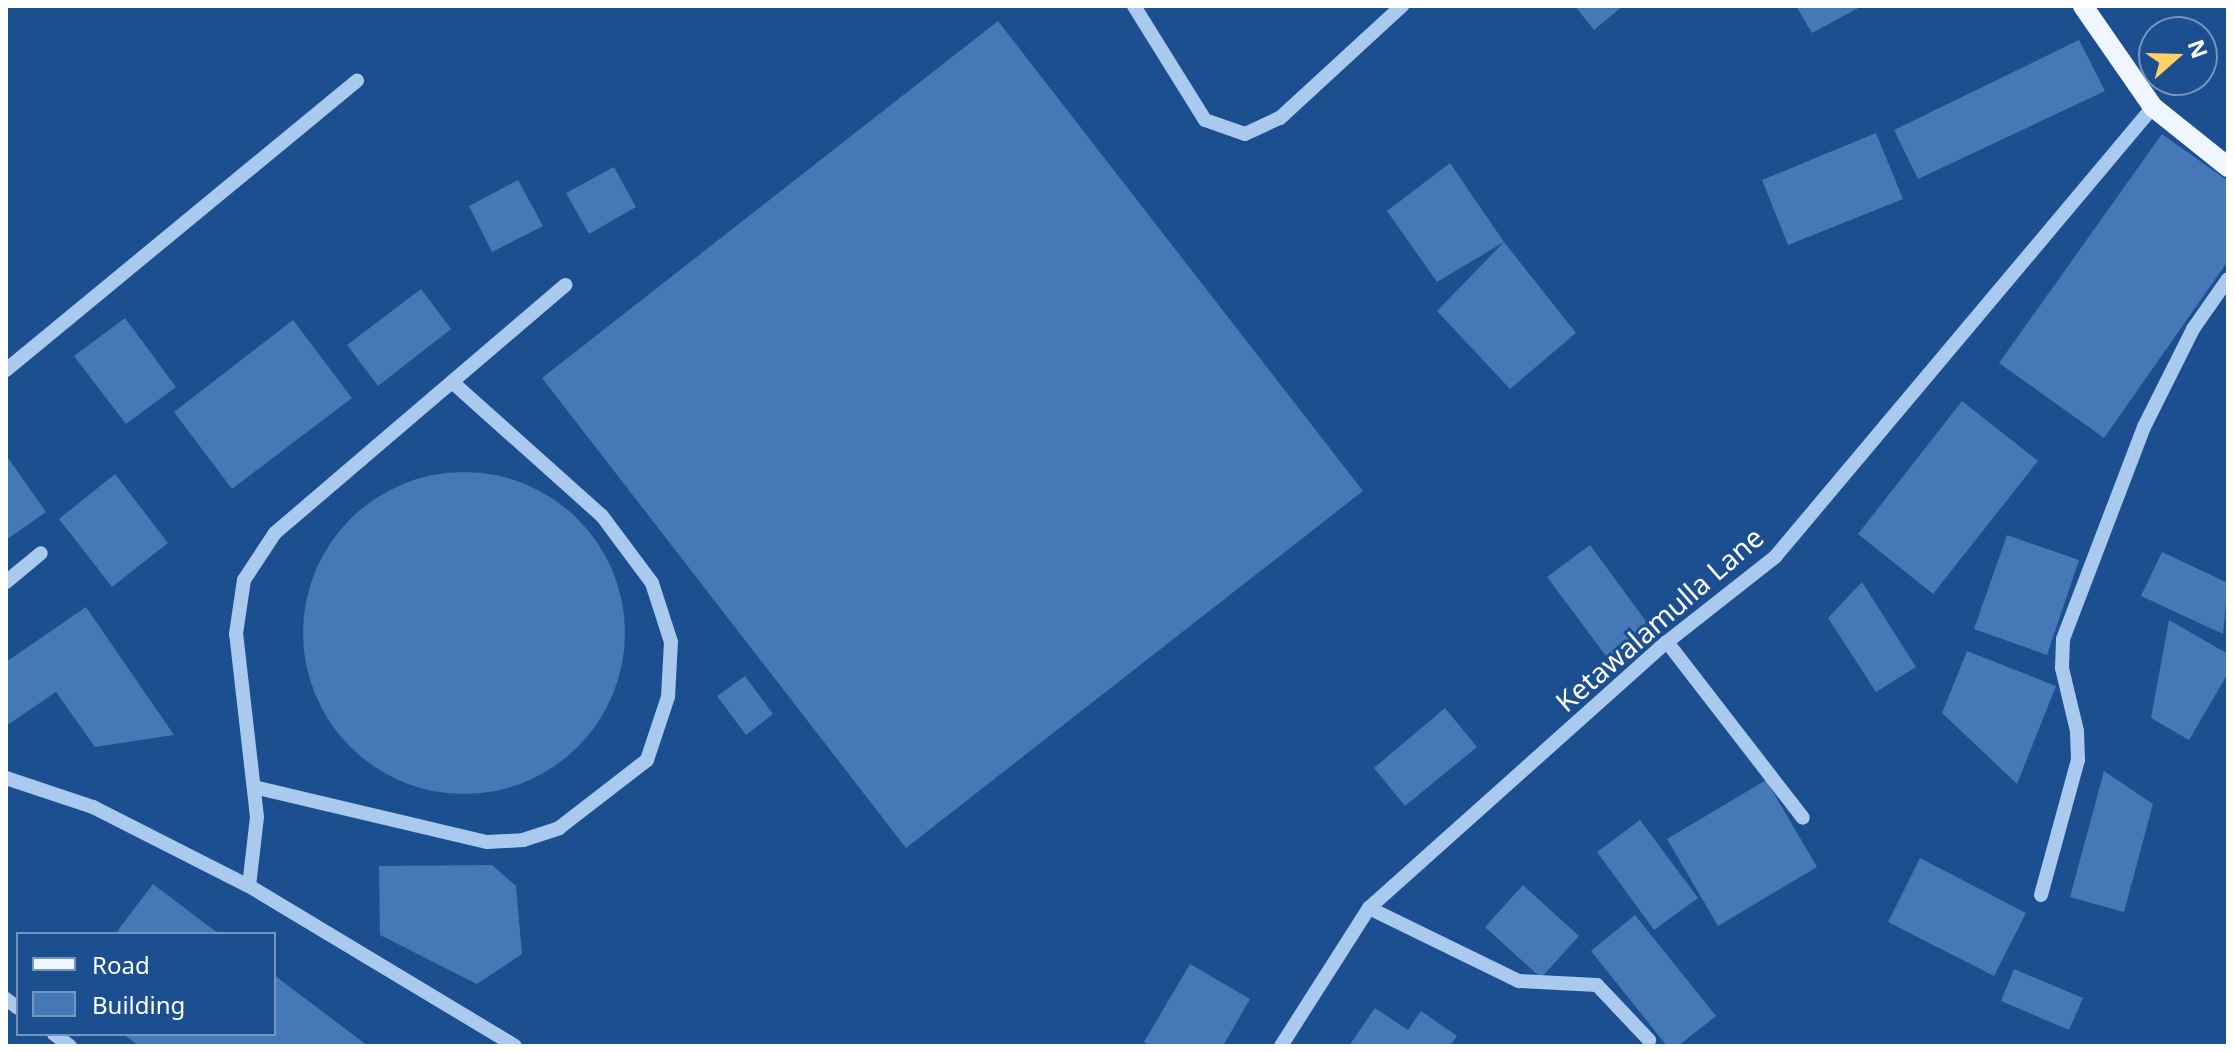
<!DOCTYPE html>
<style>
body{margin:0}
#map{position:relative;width:2234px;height:1052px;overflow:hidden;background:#1b4f8f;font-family:"Noto Sans",sans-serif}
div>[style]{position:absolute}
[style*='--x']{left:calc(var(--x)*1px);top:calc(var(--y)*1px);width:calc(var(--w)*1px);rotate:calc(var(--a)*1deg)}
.building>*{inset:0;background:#4478b7}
.round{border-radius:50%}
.minor>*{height:14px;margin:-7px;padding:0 7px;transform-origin:7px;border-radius:7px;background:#a9c9ee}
.major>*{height:20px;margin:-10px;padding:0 10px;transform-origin:10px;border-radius:10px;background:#f0f6ff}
span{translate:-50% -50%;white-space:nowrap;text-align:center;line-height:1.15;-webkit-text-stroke:6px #1b4f8f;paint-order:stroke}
.street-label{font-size:28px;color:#fff}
.frame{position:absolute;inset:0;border:8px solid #fff;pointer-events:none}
.legend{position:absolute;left:16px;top:932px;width:260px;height:104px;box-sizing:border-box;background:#1b4f8f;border:2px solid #7695bc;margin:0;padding:10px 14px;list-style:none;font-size:24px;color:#fff}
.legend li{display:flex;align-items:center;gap:16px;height:40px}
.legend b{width:40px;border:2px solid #7695bc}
.north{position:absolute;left:2138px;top:16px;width:80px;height:80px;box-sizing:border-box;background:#1b4f8f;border:2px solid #7695bc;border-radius:50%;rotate:70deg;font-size:22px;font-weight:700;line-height:32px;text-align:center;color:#fff}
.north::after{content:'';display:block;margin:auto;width:28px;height:36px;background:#ffd166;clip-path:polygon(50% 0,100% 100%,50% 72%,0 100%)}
</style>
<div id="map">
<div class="building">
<div style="clip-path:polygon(1575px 6px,1623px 6px,1594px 30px)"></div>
<div style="clip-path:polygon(1796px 6px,1862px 6px,1812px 33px)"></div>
<div style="clip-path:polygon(998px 21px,1363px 491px,906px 848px,542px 378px)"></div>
<div style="clip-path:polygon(2079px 40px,2105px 91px,1918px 179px,1894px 130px)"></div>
<div style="clip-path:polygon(1876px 133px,1903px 199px,1788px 245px,1762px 180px)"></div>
<div style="clip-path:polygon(2162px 134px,2228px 181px,2228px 261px,2104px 438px,1999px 363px)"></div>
<div style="clip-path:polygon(1450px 163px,1504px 242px,1437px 282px,1387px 211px)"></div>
<div style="clip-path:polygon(614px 167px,636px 207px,589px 234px,566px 193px)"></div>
<div style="clip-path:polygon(518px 180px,543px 226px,492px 252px,469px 206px)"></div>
<div style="clip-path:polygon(1504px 242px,1576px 333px,1510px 389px,1437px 311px)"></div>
<div style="clip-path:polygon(421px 289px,451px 329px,378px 386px,347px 345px)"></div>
<div style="clip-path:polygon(125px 318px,176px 387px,126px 424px,74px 356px)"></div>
<div style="clip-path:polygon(293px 320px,352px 398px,232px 489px,174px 412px)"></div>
<div style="clip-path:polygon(1962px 401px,2038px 461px,1933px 594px,1858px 534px)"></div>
<div style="clip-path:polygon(6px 455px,46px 512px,6px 540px)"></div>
<div class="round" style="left:303px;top:472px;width:322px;height:322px"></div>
<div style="clip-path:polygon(115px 474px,168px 543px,112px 587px,59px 519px)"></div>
<div style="clip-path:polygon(2007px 535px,2079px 560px,2047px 655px,1974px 629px)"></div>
<div style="clip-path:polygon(1590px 545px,1651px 628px,1609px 660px,1547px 577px)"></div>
<div style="clip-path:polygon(2162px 552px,2228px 583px,2223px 634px,2141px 596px)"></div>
<div style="clip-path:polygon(1862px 582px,1916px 667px,1876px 692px,1828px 618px)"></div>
<div style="clip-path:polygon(86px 607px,174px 735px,95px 747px,56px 692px,6px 726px,6px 662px)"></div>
<div style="clip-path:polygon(2169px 620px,2228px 654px,2228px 673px,2189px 740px,2151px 718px)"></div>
<div style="clip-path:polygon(1967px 651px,2056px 686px,2017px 784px,1942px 713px)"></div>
<div style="clip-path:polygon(745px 676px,773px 714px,746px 735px,717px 696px)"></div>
<div style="clip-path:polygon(1445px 708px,1477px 747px,1405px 806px,1374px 768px)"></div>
<div style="clip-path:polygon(2104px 771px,2153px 804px,2124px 912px,2070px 897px)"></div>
<div style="clip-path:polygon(1766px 780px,1817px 867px,1718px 926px,1667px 839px)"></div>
<div style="clip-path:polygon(1640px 820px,1698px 898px,1654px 930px,1597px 852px)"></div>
<div style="clip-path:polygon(1920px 858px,2026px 913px,1994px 976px,1888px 922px)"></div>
<div style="clip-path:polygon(492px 865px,516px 886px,522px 954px,477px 984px,380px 935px,379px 866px)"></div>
<div style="clip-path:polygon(153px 884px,219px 934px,115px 934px)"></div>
<div style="clip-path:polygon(1523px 885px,1579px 936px,1541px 978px,1485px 927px)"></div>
<div style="clip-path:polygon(1635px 915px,1716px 1016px,1678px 1046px,1667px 1046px,1591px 951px)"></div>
<div style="clip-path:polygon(1190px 964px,1250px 999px,1223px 1046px,1150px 1046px,1144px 1042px)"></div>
<div style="clip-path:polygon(2014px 969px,2083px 998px,2069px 1030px,2001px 1001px)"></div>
<div style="clip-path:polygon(274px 975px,368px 1046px,139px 1046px,123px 1034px,274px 1034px)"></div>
<div style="clip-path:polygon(1375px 1008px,1408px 1030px,1421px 1011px,1457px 1036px,1450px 1046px,1349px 1046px)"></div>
</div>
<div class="minor">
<div style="--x:1134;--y:6;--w:134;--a:58.1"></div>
<div style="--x:1205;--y:120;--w:42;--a:19.3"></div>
<div style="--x:1245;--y:134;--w:38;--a:-25"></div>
<div style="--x:1280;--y:118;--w:166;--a:-42.6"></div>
<div style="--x:6;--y:370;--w:455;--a:-39.5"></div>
<div style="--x:6;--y:582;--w:45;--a:-39.6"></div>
<div style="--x:1667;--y:642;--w:222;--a:52.3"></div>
<div style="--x:6;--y:778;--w:92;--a:18.4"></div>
<div style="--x:93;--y:807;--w:175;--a:26.9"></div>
<div style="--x:249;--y:886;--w:310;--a:31"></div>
<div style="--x:254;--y:787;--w:239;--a:13.3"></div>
<div style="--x:487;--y:842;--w:36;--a:-3"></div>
<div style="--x:523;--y:840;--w:38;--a:-18"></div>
<div style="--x:559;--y:828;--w:111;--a:-37.7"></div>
<div style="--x:647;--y:760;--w:66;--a:-71.6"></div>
<div style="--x:668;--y:697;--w:55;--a:-86.9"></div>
<div style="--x:671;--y:642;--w:62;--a:-107.9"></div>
<div style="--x:652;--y:583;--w:84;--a:-126.7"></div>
<div style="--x:602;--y:516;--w:201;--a:-138.2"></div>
<div style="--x:249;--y:886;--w:69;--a:-83.4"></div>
<div style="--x:257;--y:817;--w:184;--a:-96.5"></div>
<div style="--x:236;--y:634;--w:55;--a:-81.6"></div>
<div style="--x:244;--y:580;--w:56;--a:-56.6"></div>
<div style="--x:275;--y:533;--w:382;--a:-40.5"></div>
<div style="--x:2041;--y:895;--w:140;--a:-74.7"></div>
<div style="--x:2078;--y:760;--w:29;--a:-92"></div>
<div style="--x:2077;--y:731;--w:65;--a:-103.4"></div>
<div style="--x:2062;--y:668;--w:29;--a:-88"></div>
<div style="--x:2063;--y:639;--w:227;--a:-69.1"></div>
<div style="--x:2144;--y:427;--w:110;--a:-63.4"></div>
<div style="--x:2193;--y:329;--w:61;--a:-55"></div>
<div style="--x:1369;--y:908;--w:167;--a:26"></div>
<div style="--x:1519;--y:981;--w:78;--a:2.9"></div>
<div style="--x:1597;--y:985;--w:76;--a:46.6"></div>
<div style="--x:6;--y:999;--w:15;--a:37"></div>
<div style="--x:54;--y:1034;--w:20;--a:37"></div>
<div style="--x:1281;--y:1046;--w:164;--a:-57.5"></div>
<div style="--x:1369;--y:908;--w:399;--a:-41.8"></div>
<div style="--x:1667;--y:642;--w:137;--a:-38.2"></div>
<div style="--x:1775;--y:557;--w:588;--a:-49.97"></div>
</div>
<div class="major">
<div style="--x:2083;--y:6;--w:123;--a:55.3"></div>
<div style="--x:2153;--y:107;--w:96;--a:38.7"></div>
</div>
<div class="street-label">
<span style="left:1659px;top:619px;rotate:-41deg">Ketawalamulla Lane</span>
</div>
<div class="frame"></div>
<ul class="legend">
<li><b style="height:10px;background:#f0f6ff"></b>Road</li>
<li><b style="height:22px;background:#4478b7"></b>Building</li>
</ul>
<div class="north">N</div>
</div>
